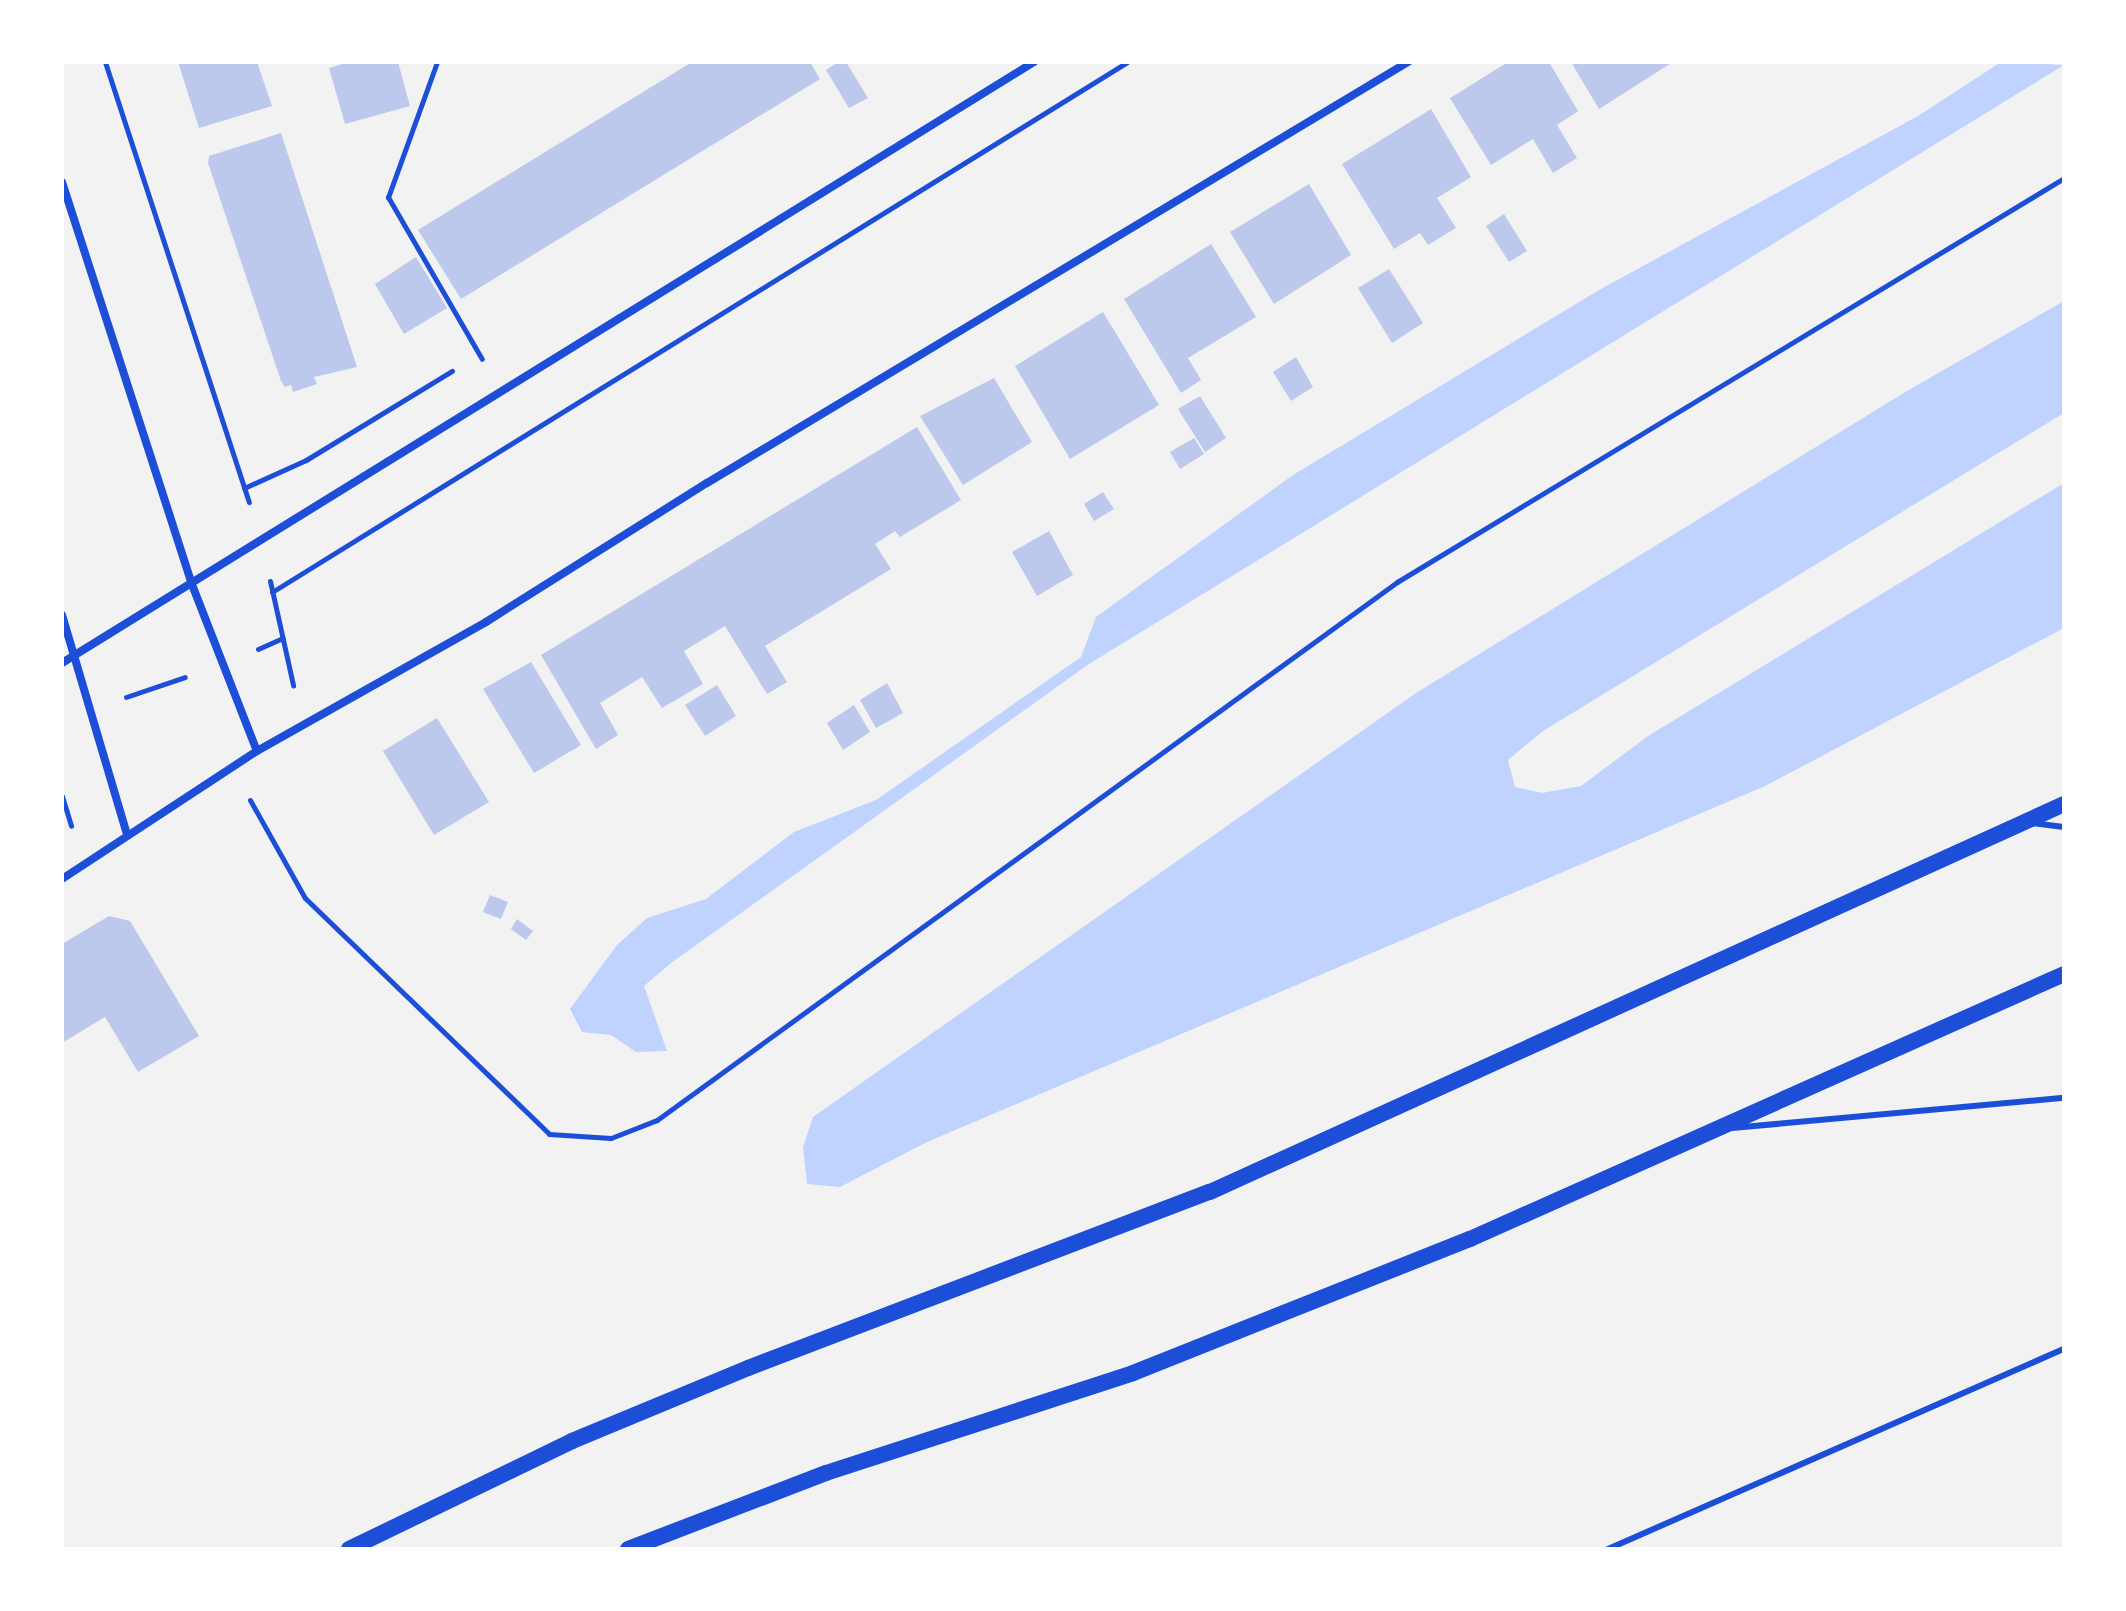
<!DOCTYPE html>
<style>
body{margin:0}
#map{position:relative;width:2126px;height:1611px;overflow:hidden;background:#f2f2f2;font-family:"Sofia Sans Condensed",sans-serif}
div>[style]{position:absolute}
[style*='--x']{left:calc(var(--x)*1px);top:calc(var(--y)*1px);width:calc(var(--w)*1px);rotate:calc(var(--a)*1deg)}
.water>*{inset:0;background:#bfd3fe}
.building>*{inset:0;background:#bdc9ec}
.path>*{height:5px;margin:-2.5px;padding:0 2.5px;transform-origin:2.5px;border-radius:2.5px;background:#1d4ed8}
.service>*{height:6px;margin:-3px;padding:0 3px;transform-origin:3px;border-radius:3px;background:#1d4ed8}
.minor>*{height:8px;margin:-4px;padding:0 4px;transform-origin:4px;border-radius:4px;background:#1d4ed8}
.secondary>*{height:16px;margin:-8px;padding:0 8px;transform-origin:8px;border-radius:8px;background:#1d4ed8}
span{translate:-50% -50%;white-space:nowrap;text-align:center;line-height:1.15;-webkit-text-stroke:6px #fff;paint-order:stroke}
.frame{position:absolute;inset:0;border:64px solid #fff;pointer-events:none}
</style>
<div id="map">
<div class="water">
<div style="clip-path:polygon(2001px 62px,2064px 65px,1089px 664px,671px 963px,644px 986px,667px 1051px,636px 1052px,611px 1035px,582px 1032px,570px 1009px,617px 945px,647px 918px,706px 899px,794px 832px,876px 800px,1081px 657px,1096px 617px,1293px 475px,1599px 290px,1918px 116px)"></div>
<div style="clip-path:polygon(2064px 301px,2064px 413px,1543px 731px,1508px 760px,1515px 787px,1542px 793px,1581px 786px,1648px 736px,2064px 483px,2064px 628px,1765px 786px,927px 1142px,840px 1187px,807px 1184px,803px 1147px,813px 1117px,1416px 693px,1907px 391px)"></div>
</div>
<div class="building">
<div style="clip-path:polygon(178px 62px,257px 62px,272px 106px,199px 128px)"></div>
<div style="clip-path:polygon(349px 62px,398px 62px,410px 106px,345px 124px,329px 68px)"></div>
<div style="clip-path:polygon(692px 62px,810px 62px,820px 79px,461px 299px,418px 230px)"></div>
<div style="clip-path:polygon(838px 62px,846px 62px,868px 98px,849px 108px,826px 70px)"></div>
<div style="clip-path:polygon(1508px 62px,1549px 62px,1578px 111px,1557px 125px,1577px 158px,1553px 173px,1533px 139px,1491px 165px,1450px 98px)"></div>
<div style="clip-path:polygon(1571px 62px,1673px 62px,1599px 109px)"></div>
<div style="clip-path:polygon(1431px 109px,1471px 177px,1437px 198px,1456px 228px,1428px 245px,1420px 233px,1394px 249px,1342px 164px)"></div>
<div style="clip-path:polygon(281px 133px,357px 367px,314px 377px,317px 384px,293px 392px,291px 385px,285px 387px,281px 381px,208px 163px,209px 156px)"></div>
<div style="clip-path:polygon(1309px 184px,1351px 255px,1274px 304px,1230px 232px)"></div>
<div style="clip-path:polygon(1504px 214px,1527px 251px,1509px 262px,1486px 226px)"></div>
<div style="clip-path:polygon(1211px 244px,1256px 317px,1188px 358px,1201px 380px,1181px 393px,1124px 299px)"></div>
<div style="clip-path:polygon(416px 257px,447px 308px,404px 334px,375px 284px)"></div>
<div style="clip-path:polygon(1389px 269px,1423px 323px,1392px 343px,1358px 288px)"></div>
<div style="clip-path:polygon(1103px 312px,1159px 405px,1070px 459px,1015px 366px)"></div>
<div style="clip-path:polygon(1296px 357px,1313px 387px,1291px 401px,1273px 372px)"></div>
<div style="clip-path:polygon(994px 378px,1032px 442px,963px 485px,920px 416px)"></div>
<div style="clip-path:polygon(1200px 396px,1226px 438px,1205px 452px,1178px 409px)"></div>
<div style="clip-path:polygon(917px 427px,961px 500px,900px 537px,895px 531px,875px 544px,891px 569px,765px 646px,787px 682px,767px 694px,725px 626px,684px 651px,703px 684px,662px 708px,642px 677px,600px 703px,618px 735px,596px 749px,541px 655px)"></div>
<div style="clip-path:polygon(1194px 438px,1204px 454px,1180px 469px,1170px 452px)"></div>
<div style="clip-path:polygon(1103px 492px,1114px 509px,1094px 521px,1084px 504px)"></div>
<div style="clip-path:polygon(1049px 531px,1073px 575px,1037px 596px,1012px 552px)"></div>
<div style="clip-path:polygon(531px 662px,581px 745px,534px 773px,483px 689px)"></div>
<div style="clip-path:polygon(887px 683px,903px 713px,876px 728px,860px 700px)"></div>
<div style="clip-path:polygon(717px 685px,736px 716px,705px 736px,685px 705px)"></div>
<div style="clip-path:polygon(854px 705px,870px 732px,843px 750px,827px 723px)"></div>
<div style="clip-path:polygon(437px 718px,489px 802px,434px 835px,383px 751px)"></div>
<div style="clip-path:polygon(490px 895px,508px 902px,501px 919px,483px 912px)"></div>
<div style="clip-path:polygon(109px 916px,130px 921px,199px 1036px,138px 1072px,105px 1017px,62px 1043px,62px 944px)"></div>
<div style="clip-path:polygon(517px 919px,533px 931px,526px 940px,511px 929px)"></div>
</div>
<div class="path">
<div style="--x:105;--y:62;--w:463;--a:71.9"></div>
<div style="--x:437;--y:62;--w:144;--a:109.9"></div>
<div style="--x:388;--y:197;--w:187;--a:59.9"></div>
<div style="--x:244;--y:488;--w:68;--a:-24.3"></div>
<div style="--x:306;--y:460;--w:171;--a:-31.4"></div>
<div style="--x:270;--y:581;--w:107;--a:77.5"></div>
<div style="--x:272;--y:592;--w:1006;--a:-31.79"></div>
<div style="--x:258;--y:649;--w:27;--a:-24"></div>
<div style="--x:126;--y:697;--w:62;--a:-18.7"></div>
<div style="--x:62;--y:796;--w:31;--a:73"></div>
<div style="--x:250;--y:800;--w:112;--a:60.7"></div>
<div style="--x:305;--y:898;--w:339;--a:44"></div>
<div style="--x:549;--y:1134;--w:62;--a:3.7"></div>
<div style="--x:611;--y:1138;--w:49;--a:-21.4"></div>
<div style="--x:657;--y:1120;--w:915;--a:-36.02"></div>
<div style="--x:1397;--y:582;--w:780;--a:-31.2"></div>
</div>
<div class="service">
<div style="--x:2032;--y:823;--w:32;--a:7"></div>
<div style="--x:1732;--y:1128;--w:333;--a:-5.2"></div>
<div style="--x:1608;--y:1549;--w:498;--a:-23.7"></div>
</div>
<div class="minor">
<div style="--x:62;--y:182;--w:420;--a:72.1"></div>
<div style="--x:191;--y:582;--w:181;--a:68.7"></div>
<div style="--x:62;--y:615;--w:229;--a:73.5"></div>
<div style="--x:62;--y:663;--w:1143;--a:-31.73"></div>
<div style="--x:62;--y:879;--w:233;--a:-33.3"></div>
<div style="--x:257;--y:751;--w:263;--a:-29.4"></div>
<div style="--x:486;--y:622;--w:261;--a:-32.2"></div>
<div style="--x:707;--y:483;--w:818;--a:-30.99"></div>
</div>
<div class="secondary">
<div style="--x:349;--y:1549;--w:248;--a:-25.8"></div>
<div style="--x:572;--y:1441;--w:191;--a:-22.5"></div>
<div style="--x:748;--y:1368;--w:494;--a:-20.9"></div>
<div style="--x:1210;--y:1192;--w:938;--a:-24.43"></div>
<div style="--x:628;--y:1549;--w:212;--a:-21"></div>
<div style="--x:826;--y:1473;--w:323;--a:-18"></div>
<div style="--x:1133;--y:1373;--w:363;--a:-21.7"></div>
<div style="--x:1470;--y:1239;--w:650;--a:-24.04"></div>
</div>
<div class="frame"></div>
</div>
